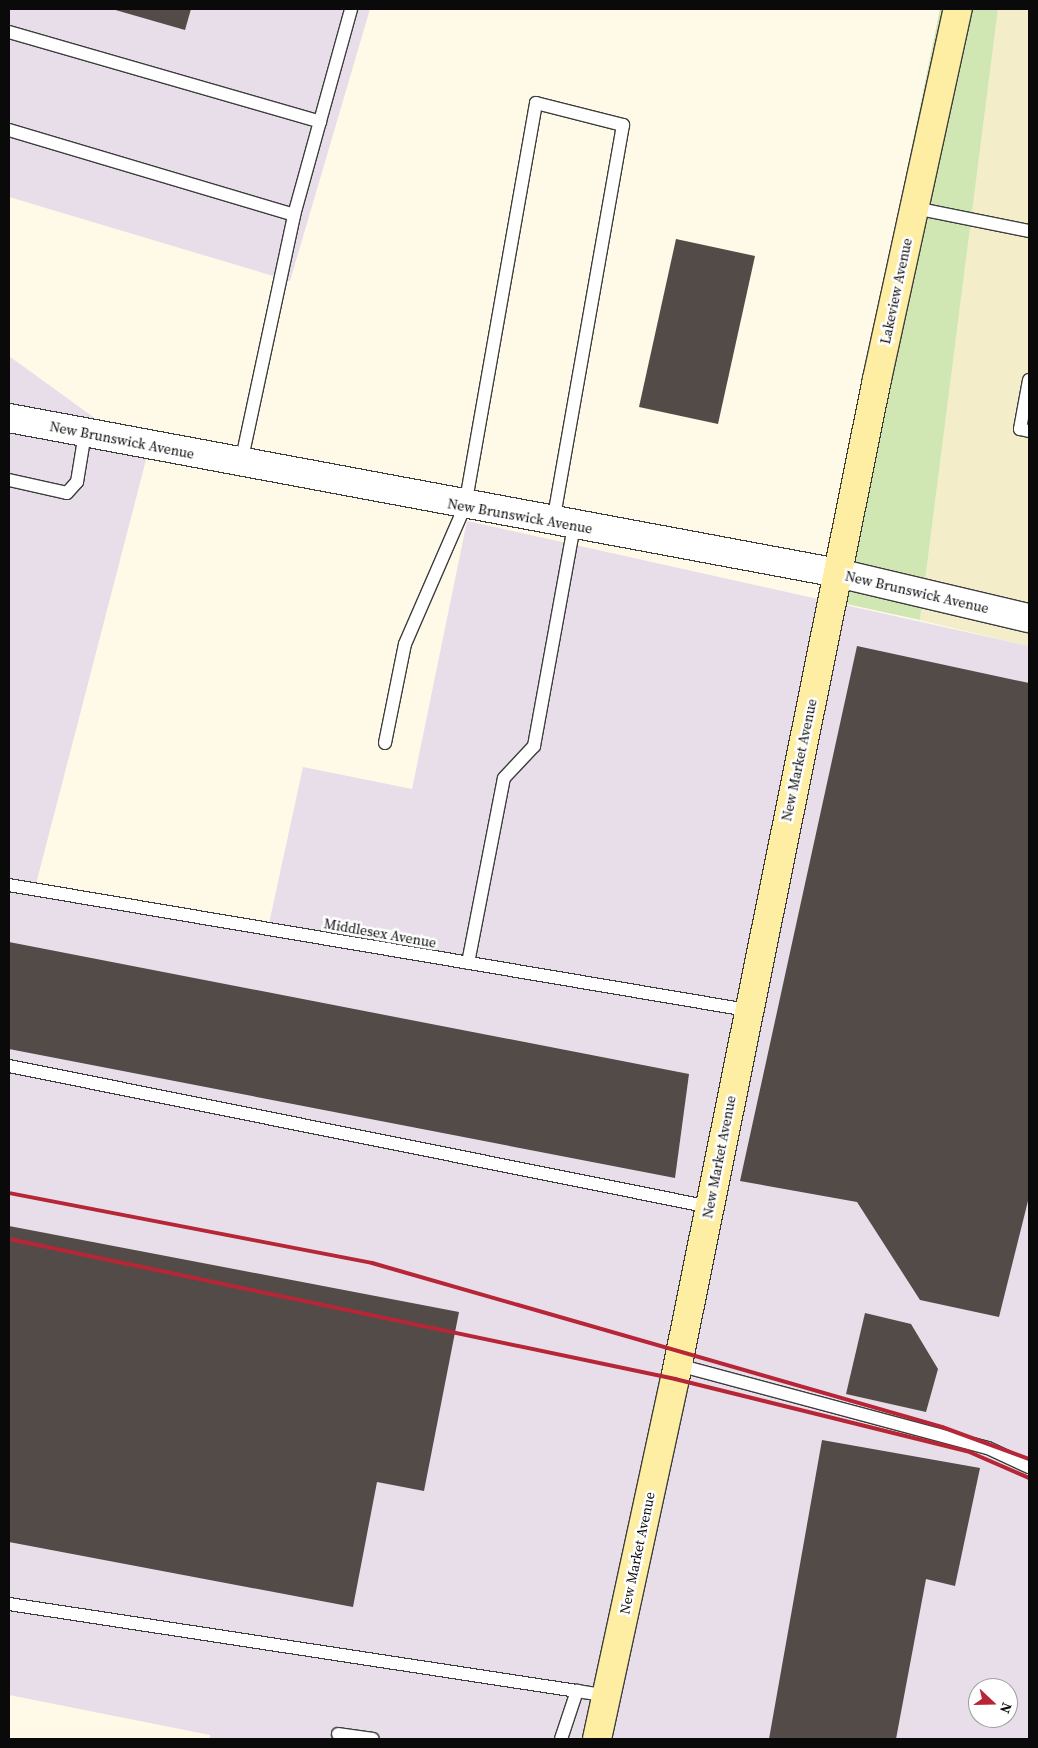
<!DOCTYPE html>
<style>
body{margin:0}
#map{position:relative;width:1038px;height:1748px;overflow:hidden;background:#fff9e8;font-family:"Source Serif 4",serif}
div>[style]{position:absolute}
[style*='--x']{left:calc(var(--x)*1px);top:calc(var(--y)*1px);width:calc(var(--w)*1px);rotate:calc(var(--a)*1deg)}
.industrial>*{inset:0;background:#e8deea}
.farmland>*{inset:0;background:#f3edc9}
.green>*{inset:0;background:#d1e7b3}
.building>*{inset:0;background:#534b47}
.roads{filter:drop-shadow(1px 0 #3d3d3d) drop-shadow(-1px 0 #3d3d3d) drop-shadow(0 1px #3d3d3d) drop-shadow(0 -1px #3d3d3d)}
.service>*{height:12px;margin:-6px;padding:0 6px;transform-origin:6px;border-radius:6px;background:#fff}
.tertiary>*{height:28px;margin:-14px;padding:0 14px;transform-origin:14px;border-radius:14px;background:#fff}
.secondary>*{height:28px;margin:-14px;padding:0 14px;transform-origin:14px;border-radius:14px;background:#feeea3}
.rail>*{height:4px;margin:-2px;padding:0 2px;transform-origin:2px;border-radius:2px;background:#b72636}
span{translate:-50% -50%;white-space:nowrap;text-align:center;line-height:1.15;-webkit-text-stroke:5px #fff;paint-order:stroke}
.street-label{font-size:14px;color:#0a0a0a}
.frame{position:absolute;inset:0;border:10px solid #0a0a0a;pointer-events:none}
.north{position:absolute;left:968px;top:1678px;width:50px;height:50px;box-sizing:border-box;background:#fff;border:1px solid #9d9d9d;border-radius:50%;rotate:111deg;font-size:14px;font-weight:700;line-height:20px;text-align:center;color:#0a0a0a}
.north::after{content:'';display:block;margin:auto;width:18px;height:22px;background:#b72636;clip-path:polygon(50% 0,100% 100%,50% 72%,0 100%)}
</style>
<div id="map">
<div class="industrial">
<div style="clip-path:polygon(9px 9px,370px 9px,290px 281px,9px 197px)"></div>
<div style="clip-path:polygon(evenodd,9px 356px,147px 456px,36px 884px,268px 928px,303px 767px,412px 789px,467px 521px,1029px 646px,1029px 1739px,210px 1739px,210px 1735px,9px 1695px,9px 356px,978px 1688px,1008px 1688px,1008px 1718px,978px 1718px,978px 1688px)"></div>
</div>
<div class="farmland">
<div style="clip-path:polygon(998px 9px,1029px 9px,1029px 646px,920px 620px)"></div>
</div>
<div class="green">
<div style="clip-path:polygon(940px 9px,998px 9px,920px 620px,819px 598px)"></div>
</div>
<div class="building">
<div style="clip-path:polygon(112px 9px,191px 9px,185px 30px)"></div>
<div style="clip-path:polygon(676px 239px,755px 256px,718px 424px,639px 407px)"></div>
<div style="clip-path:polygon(857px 646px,1029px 683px,1029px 1197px,999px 1317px,920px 1300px,857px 1202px,740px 1181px)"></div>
<div style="clip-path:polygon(9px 942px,689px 1074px,675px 1178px,9px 1049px)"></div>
<div style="clip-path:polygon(9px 1226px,459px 1312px,424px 1491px,377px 1482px,353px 1607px,9px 1542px)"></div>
<div style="clip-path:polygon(865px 1313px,911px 1324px,938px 1369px,926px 1412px,846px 1394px)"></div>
<div style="clip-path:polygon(822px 1440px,980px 1468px,955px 1586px,926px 1579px,896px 1739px,769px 1739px)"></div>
</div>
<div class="roads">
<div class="service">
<div style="--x:9;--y:32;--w:324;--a:16.1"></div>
<div style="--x:9;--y:130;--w:297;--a:16.6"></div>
<div style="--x:915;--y:208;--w:116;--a:11.4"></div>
<div style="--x:1029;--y:380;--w:50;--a:100.4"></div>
<div style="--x:1020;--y:429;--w:9;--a:13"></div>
<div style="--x:241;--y:463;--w:254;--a:-77.9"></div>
<div style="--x:294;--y:215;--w:214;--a:-74.5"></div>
<div style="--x:9;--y:480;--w:59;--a:12.6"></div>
<div style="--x:67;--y:493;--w:15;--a:-48"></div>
<div style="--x:77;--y:482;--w:50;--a:-80.7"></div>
<div style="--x:385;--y:743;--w:101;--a:-78.6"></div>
<div style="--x:405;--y:644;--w:150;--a:-66.5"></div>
<div style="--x:465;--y:506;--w:409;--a:-80"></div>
<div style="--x:536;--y:103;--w:90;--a:14.2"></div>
<div style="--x:623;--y:125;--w:402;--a:100"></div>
<div style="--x:9;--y:885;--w:749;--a:9.61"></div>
<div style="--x:468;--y:963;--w:188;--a:-79"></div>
<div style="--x:504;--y:778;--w:44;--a:-46.8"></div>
<div style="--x:534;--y:746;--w:225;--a:-79.7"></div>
<div style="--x:9;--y:1066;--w:715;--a:11.37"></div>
<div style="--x:678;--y:1365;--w:321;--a:15"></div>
<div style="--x:988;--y:1448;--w:45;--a:24.9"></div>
<div style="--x:9;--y:1604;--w:575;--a:8.71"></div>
<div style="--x:338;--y:1734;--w:35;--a:8"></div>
<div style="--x:561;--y:1739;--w:51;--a:-71.6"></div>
<div style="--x:577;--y:1691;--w:30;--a:9"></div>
</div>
<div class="tertiary">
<div style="--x:9;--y:418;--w:843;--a:10.59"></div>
<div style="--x:838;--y:573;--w:196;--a:13.3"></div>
</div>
<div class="secondary">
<div style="--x:597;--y:1739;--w:368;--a:-77.8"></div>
<div style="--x:675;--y:1379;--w:1020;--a:-78.58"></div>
<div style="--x:877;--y:379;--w:379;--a:-77.7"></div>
</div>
</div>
<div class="rail">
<div style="--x:9;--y:1193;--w:370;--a:10.9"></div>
<div style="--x:372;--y:1263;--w:593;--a:16.05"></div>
<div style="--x:942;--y:1427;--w:93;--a:20.2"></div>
<div style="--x:9;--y:1239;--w:681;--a:11.87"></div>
<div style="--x:675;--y:1379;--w:301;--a:13.9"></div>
<div style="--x:967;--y:1451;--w:68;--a:23.5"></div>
</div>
<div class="street-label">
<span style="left:896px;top:291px;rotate:-78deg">Lakeview Avenue</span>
<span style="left:122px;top:440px;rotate:11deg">New Brunswick Avenue</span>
<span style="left:520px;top:516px;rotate:10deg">New Brunswick Avenue</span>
<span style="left:917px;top:592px;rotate:13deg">New Brunswick Avenue</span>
<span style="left:799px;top:760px;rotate:-78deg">New Market Avenue</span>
<span style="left:380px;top:933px;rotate:10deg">Middlesex Avenue</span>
<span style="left:719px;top:1157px;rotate:-79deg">New Market Avenue</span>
<span style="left:637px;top:1553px;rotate:-78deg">New Market Avenue</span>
</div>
<div class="frame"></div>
<div class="north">N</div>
</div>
